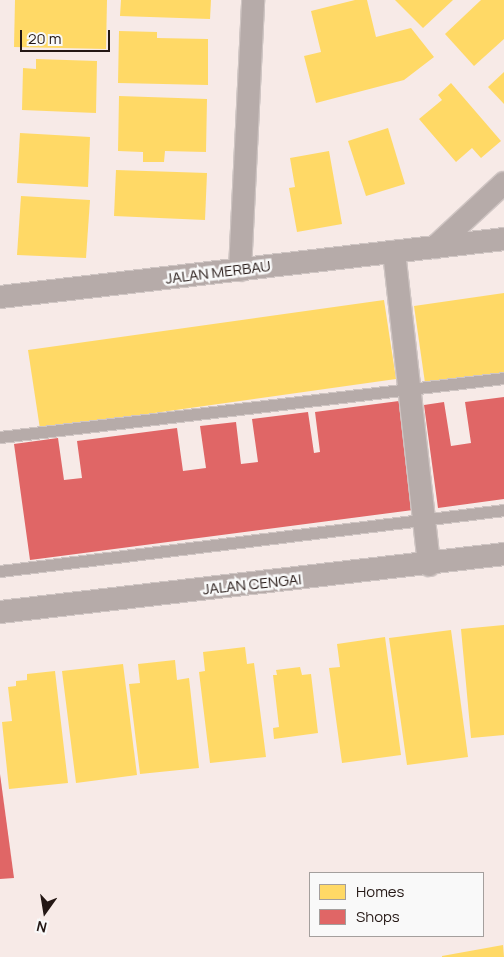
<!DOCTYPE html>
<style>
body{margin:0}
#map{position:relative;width:504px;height:957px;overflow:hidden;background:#f7eae7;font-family:Manrope,sans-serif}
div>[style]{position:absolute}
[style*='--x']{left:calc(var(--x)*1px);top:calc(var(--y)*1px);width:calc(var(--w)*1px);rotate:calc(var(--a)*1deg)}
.homes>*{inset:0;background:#ffd966}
.shops>*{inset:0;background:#e06666}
.roads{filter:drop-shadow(1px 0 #cfc5c3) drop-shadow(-1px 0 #cfc5c3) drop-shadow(0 1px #cfc5c3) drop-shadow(0 -1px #cfc5c3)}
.lane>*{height:11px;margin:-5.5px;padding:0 5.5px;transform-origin:5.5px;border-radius:5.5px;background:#b6aba9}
.street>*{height:22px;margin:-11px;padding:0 11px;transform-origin:11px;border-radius:11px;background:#b6aba9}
span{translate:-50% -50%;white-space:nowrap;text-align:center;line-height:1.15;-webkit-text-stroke:5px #f9f9f9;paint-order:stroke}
.street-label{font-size:15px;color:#241714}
.legend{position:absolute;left:309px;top:872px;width:175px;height:65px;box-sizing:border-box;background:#f9f9f9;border:1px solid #a49f9d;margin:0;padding:6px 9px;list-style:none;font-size:15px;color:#241714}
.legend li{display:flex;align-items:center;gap:10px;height:25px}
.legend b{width:25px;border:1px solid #a49f9d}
.north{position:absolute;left:20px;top:887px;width:50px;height:50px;-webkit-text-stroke:4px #f9f9f9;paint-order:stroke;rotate:193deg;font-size:14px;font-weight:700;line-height:20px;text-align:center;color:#241714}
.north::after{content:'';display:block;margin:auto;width:18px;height:22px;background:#241714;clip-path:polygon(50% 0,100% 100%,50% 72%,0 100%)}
.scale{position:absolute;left:20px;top:30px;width:90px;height:22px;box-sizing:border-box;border:2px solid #241714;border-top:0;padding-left:6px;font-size:15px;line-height:18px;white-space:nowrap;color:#241714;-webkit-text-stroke:4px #f9f9f9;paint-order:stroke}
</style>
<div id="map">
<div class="homes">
<div style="clip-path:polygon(15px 0,107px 0,106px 49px,14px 47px)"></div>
<div style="clip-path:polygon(121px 0,211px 0,210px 19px,120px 16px)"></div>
<div style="clip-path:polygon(355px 0,367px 0,376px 37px,411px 28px,434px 57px,404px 80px,316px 103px,304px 56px,321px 52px,311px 11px)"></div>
<div style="clip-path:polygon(395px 0,453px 0,423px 28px)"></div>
<div style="clip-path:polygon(481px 0,504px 0,504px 39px,474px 66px,445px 34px)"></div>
<div style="clip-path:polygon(119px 31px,157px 32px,157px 38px,208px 39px,208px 85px,118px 83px)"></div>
<div style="clip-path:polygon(36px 59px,97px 61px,96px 113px,22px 110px,23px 68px,36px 69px)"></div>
<div style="clip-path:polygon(504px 72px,504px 104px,488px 87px)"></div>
<div style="clip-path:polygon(451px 83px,501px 141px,481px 158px,472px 148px,456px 162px,419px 119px,442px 100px,438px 95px)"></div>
<div style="clip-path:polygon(119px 96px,207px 99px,206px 152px,165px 151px,164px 162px,143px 162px,143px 152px,118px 151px)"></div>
<div style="clip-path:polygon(388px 128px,405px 184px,366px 196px,348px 141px)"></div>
<div style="clip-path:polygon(20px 133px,90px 137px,88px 187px,17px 183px)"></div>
<div style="clip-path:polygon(329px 151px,342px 224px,297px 232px,289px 188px,295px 187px,290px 158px)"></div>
<div style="clip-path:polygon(116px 170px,207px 173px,205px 220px,114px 216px)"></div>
<div style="clip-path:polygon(21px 196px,90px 200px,86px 258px,17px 255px)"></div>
<div style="clip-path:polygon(504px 293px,504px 373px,425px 383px,414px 306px)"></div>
<div style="clip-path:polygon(384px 300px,396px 379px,40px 429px,28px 350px)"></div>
<div style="clip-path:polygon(504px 625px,504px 735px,471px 738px,461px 629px)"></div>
<div style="clip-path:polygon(451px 630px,468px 757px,407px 765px,389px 638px)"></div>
<div style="clip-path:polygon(385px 637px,401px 755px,342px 763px,329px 668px,340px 667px,337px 644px)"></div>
<div style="clip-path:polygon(245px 647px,247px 664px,254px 663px,266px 757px,210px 763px,199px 672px,205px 671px,203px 652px)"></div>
<div style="clip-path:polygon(175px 660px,177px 680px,189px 678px,199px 768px,140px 774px,129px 684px,140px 683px,138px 664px)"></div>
<div style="clip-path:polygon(123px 664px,137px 775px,76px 783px,62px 671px)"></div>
<div style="clip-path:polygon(300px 667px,302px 675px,311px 674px,318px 733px,274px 739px,273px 728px,279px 727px,273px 675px,277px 675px,276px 670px)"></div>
<div style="clip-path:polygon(55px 671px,68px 783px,9px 789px,2px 722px,12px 721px,8px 687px,16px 686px,16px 681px,27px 680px,27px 674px)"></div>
<div style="clip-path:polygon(503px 945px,504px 957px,442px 957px,442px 956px)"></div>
</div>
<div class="shops">
<div style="clip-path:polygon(504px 397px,504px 499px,438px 508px,424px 405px,444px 402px,451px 446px,471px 443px,465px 402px)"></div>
<div style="clip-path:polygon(399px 401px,413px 510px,30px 560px,14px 444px,58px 438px,64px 480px,82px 478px,77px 441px,177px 428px,183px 471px,206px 468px,200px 426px,236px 422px,241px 464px,258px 462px,252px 419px,308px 412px,314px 453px,320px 452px,315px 412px)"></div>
<div style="clip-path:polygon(0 774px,14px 878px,0 879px)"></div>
</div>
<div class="roads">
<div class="lane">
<div style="--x:0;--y:437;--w:507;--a:-6.68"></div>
<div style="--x:0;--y:571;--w:508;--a:-6.9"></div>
</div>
<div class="street">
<div style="--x:435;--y:247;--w:94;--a:-42.8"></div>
<div style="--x:394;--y:252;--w:315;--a:83.6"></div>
<div style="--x:240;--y:270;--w:270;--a:-87.2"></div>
<div style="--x:0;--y:297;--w:507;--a:-6.56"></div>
<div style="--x:0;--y:612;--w:507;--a:-6.56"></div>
</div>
</div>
<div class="street-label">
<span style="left:218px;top:272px;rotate:-7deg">JALAN MERBAU</span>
<span style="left:252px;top:584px;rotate:-6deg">JALAN CENGAI</span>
</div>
<ul class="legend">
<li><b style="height:14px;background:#ffd966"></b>Homes</li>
<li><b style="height:14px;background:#e06666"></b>Shops</li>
</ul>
<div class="north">N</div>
<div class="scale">20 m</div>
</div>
